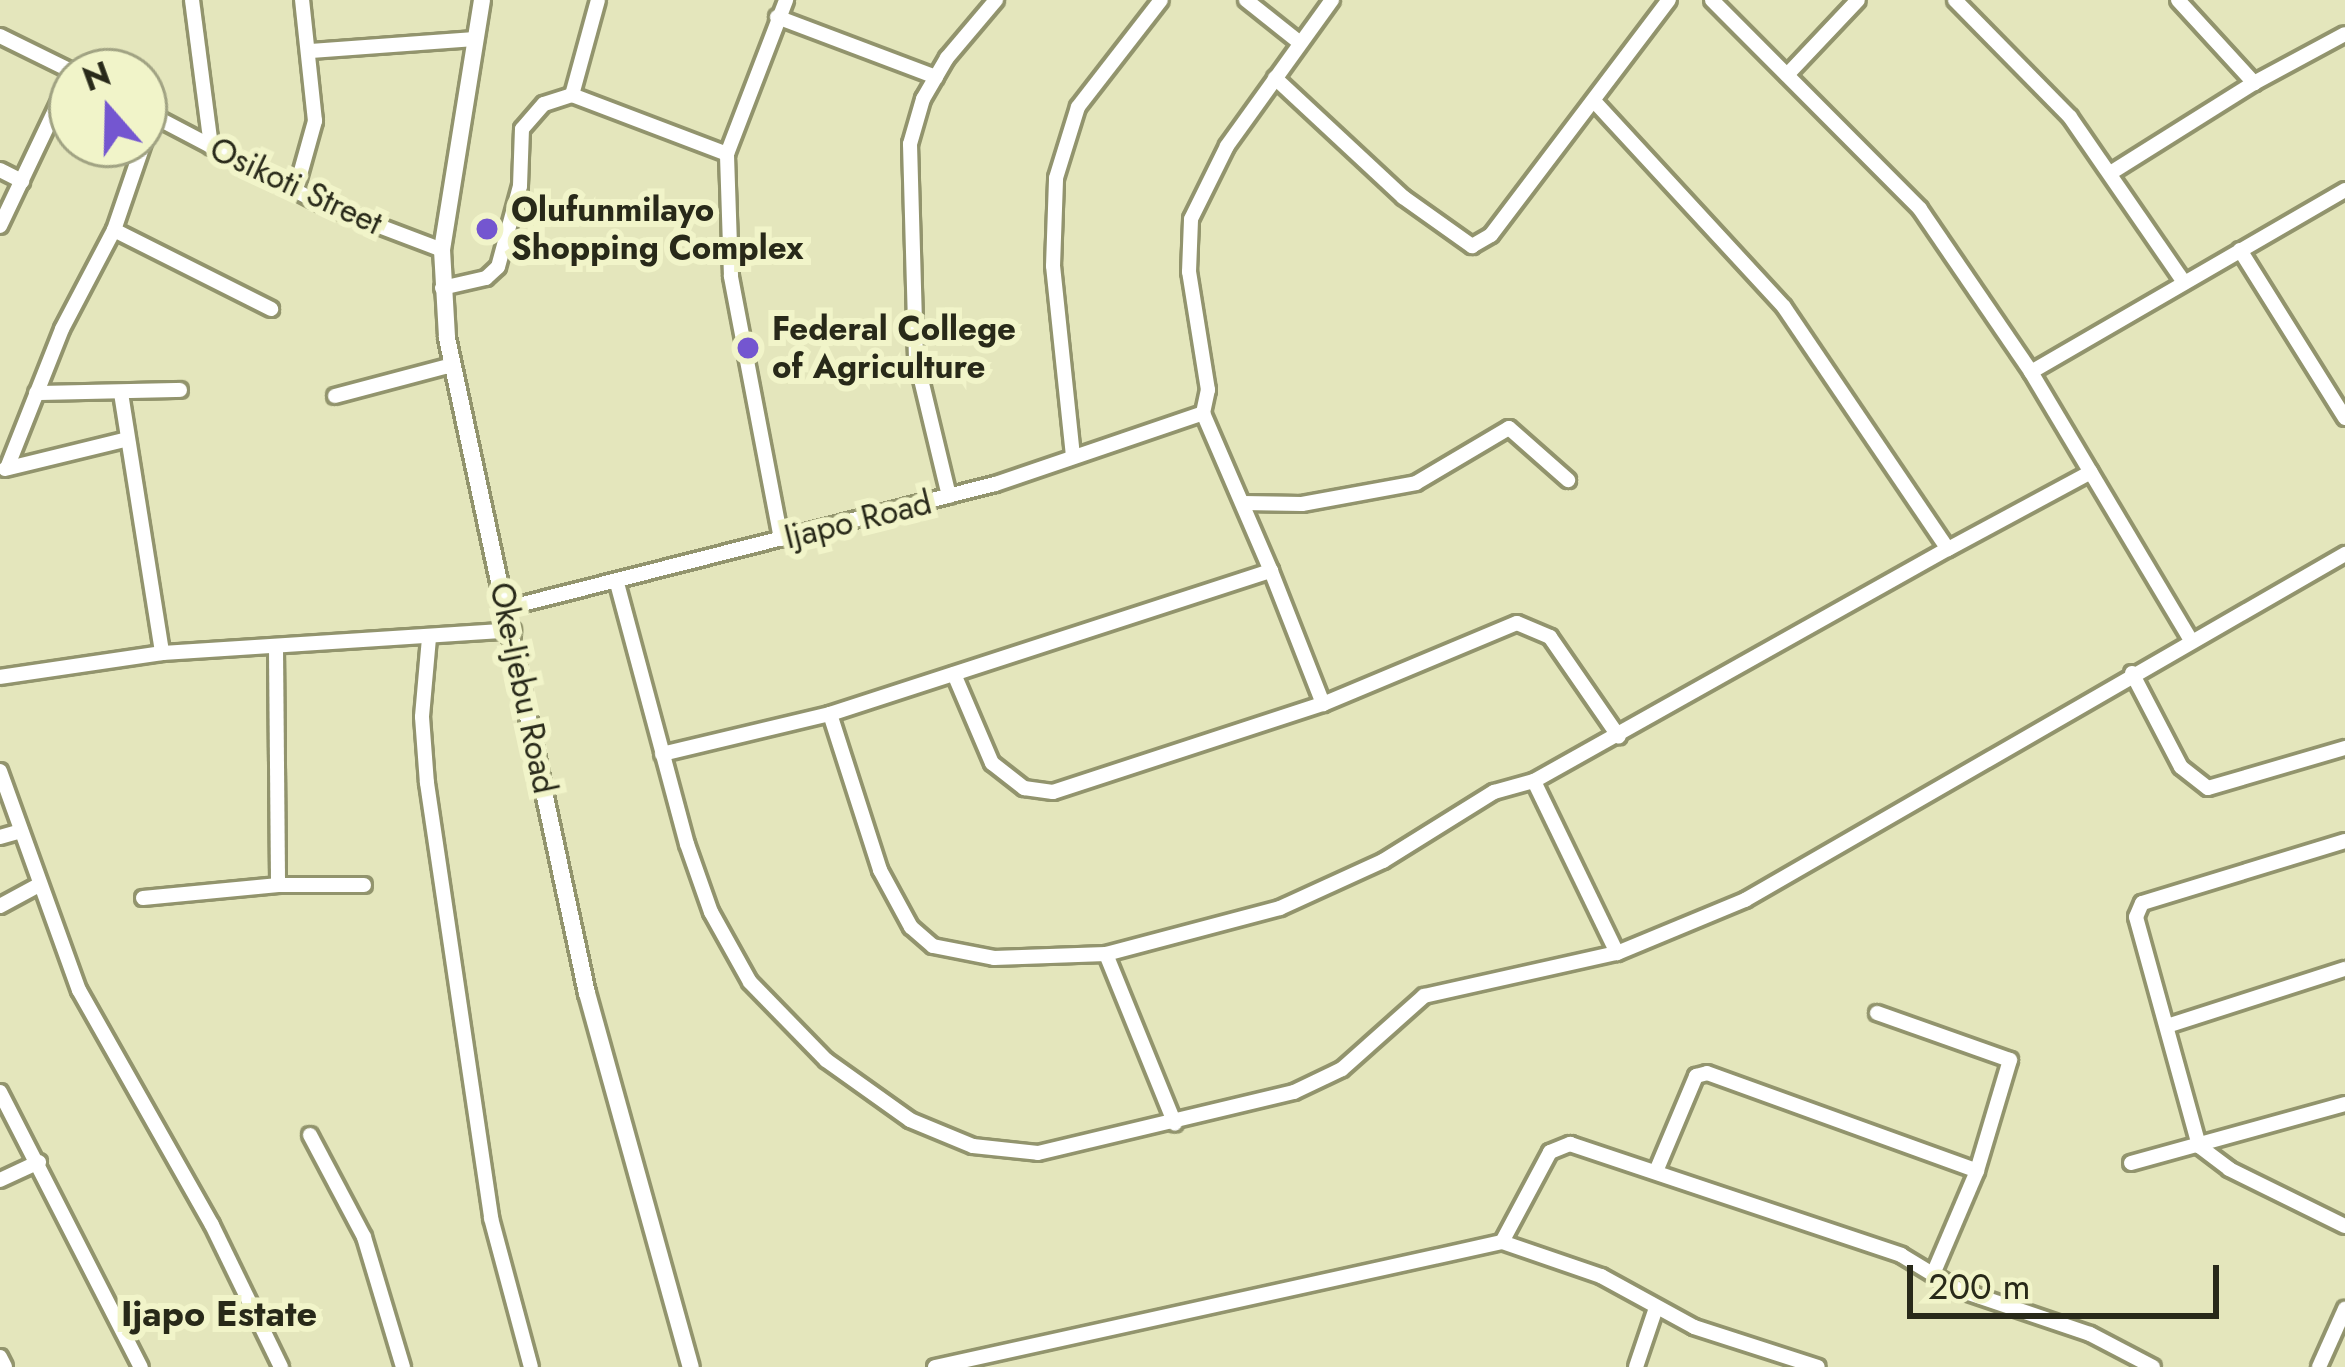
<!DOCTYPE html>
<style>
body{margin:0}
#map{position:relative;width:2345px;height:1367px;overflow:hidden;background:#e4e6bc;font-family:Jost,sans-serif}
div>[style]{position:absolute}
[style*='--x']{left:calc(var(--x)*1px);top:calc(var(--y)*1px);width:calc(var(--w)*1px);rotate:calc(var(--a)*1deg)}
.roads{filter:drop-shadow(3px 0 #92946d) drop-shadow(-3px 0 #92946d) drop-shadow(0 3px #92946d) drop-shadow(0 -3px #92946d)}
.minor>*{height:14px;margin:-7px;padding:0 7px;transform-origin:7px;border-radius:7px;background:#fff}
.major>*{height:16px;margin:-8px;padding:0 8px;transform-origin:8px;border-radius:8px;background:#fff}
.dots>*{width:33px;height:33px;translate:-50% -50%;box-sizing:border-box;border:6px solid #f1f4c9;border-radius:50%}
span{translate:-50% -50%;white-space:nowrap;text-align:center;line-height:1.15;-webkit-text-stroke:12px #f1f4c9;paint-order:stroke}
.street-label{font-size:33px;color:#282919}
.poi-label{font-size:33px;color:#282919;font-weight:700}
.left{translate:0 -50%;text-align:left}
.neighbourhood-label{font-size:36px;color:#282919;font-weight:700}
.north{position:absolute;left:48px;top:48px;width:120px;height:120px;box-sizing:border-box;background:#f1f4c9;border:3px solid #a1a383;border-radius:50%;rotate:340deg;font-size:33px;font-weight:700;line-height:48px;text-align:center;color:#282919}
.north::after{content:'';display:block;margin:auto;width:42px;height:54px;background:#7456d0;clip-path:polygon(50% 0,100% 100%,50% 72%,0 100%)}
.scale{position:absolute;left:1907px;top:1265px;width:312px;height:54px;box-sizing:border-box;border:6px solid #282919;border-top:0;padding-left:15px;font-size:36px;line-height:42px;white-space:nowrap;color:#282919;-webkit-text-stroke:9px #f1f4c9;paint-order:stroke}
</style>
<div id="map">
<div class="roads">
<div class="minor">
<div style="--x:192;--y:0;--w:148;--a:82.6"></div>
<div style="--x:1246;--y:0;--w:69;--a:38.5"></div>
<div style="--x:1712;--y:0;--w:295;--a:45.1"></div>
<div style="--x:1920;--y:209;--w:197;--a:55.7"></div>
<div style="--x:2031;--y:372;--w:312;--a:59.2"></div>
<div style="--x:1955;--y:0;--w:164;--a:45.5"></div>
<div style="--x:2070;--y:117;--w:201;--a:55.4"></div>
<div style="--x:2178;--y:0;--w:113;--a:47.5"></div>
<div style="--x:2254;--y:83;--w:103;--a:-28.3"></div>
<div style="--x:777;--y:17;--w:170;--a:20.7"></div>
<div style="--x:0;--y:36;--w:77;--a:26.2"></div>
<div style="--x:311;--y:51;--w:164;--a:-4.2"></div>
<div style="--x:1787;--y:75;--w:103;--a:-46.6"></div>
<div style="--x:1275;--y:78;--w:175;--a:42.9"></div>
<div style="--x:1403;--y:197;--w:85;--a:35.4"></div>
<div style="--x:1472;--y:246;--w:22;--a:-30"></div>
<div style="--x:1491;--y:235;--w:295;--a:-52.9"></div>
<div style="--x:572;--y:95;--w:98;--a:-74.7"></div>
<div style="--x:1594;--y:101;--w:280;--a:47.3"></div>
<div style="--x:1784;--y:307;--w:292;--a:55.9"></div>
<div style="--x:1948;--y:549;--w:162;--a:-28.3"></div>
<div style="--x:144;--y:111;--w:200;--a:27.7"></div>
<div style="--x:321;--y:204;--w:129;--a:20.8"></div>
<div style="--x:0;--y:170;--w:25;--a:27"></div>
<div style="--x:2112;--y:172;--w:168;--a:-32.1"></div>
<div style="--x:296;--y:189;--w:71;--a:-74.4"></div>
<div style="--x:315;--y:121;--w:122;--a:-96.1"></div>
<div style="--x:0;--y:226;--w:170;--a:-64.6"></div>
<div style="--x:114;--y:230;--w:176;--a:26.7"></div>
<div style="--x:2240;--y:250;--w:198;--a:58"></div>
<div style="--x:442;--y:288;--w:45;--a:-12.8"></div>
<div style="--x:486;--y:278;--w:16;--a:-43"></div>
<div style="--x:498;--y:267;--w:84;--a:-74.8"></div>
<div style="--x:520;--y:186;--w:57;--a:-88"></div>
<div style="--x:522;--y:129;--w:33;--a:-49"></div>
<div style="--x:544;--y:104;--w:29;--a:-18"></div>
<div style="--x:572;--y:95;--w:166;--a:20.8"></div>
<div style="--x:2031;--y:372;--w:363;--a:-30.1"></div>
<div style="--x:36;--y:393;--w:144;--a:-1.2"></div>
<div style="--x:121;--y:393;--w:263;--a:81"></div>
<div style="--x:335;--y:396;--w:121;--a:-14.8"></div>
<div style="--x:1073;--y:456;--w:191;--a:-96"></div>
<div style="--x:1053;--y:266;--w:88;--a:-88"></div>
<div style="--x:1056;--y:178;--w:74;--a:-72.8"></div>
<div style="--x:1078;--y:107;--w:135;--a:-52.2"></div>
<div style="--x:7;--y:468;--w:149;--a:-68.4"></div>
<div style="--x:62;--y:329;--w:112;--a:-62.3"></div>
<div style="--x:114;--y:230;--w:120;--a:-71.1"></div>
<div style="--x:5;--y:469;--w:122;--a:-13.7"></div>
<div style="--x:949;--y:496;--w:141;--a:-103.5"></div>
<div style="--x:916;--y:359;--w:215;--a:-91.6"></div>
<div style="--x:910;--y:144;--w:47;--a:-73.9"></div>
<div style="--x:923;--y:99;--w:48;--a:-59.7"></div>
<div style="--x:947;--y:58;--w:76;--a:-49.8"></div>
<div style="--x:1243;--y:503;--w:59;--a:1"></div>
<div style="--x:1302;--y:504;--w:116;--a:-10.4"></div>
<div style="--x:1416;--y:483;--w:108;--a:-30.6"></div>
<div style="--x:1509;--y:428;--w:79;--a:41.4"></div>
<div style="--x:781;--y:539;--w:268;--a:-100.8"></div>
<div style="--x:731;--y:276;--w:122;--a:-91.9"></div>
<div style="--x:727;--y:154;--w:165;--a:-69"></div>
<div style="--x:1271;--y:571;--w:172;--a:-113.3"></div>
<div style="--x:1203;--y:413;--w:24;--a:-78"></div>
<div style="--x:1208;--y:390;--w:120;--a:-99.1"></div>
<div style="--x:1189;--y:272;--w:53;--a:-87.8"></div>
<div style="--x:1191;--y:219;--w:81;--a:-63.7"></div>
<div style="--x:1227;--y:146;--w:180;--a:-54.3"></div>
<div style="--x:617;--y:583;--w:270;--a:75"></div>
<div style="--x:687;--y:844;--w:72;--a:70.6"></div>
<div style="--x:711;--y:912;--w:80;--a:60.9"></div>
<div style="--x:750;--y:982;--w:109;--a:45.7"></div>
<div style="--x:826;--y:1060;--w:103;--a:35.5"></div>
<div style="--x:910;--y:1120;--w:68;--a:22.4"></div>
<div style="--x:973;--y:1146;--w:65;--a:6.1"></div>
<div style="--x:1038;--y:1153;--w:263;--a:-13.4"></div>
<div style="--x:1294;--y:1092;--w:53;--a:-25.6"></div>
<div style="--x:1342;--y:1069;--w:110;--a:-41.7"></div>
<div style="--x:1424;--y:996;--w:198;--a:-12.6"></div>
<div style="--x:1617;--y:953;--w:139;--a:-22.5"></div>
<div style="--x:1745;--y:900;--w:693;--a:-29.97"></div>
<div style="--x:507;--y:608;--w:504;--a:-14.26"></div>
<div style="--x:995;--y:484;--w:220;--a:-18.8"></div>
<div style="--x:429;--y:638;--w:79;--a:95.1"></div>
<div style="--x:422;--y:717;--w:66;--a:85.7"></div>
<div style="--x:427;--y:783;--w:440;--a:81.6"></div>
<div style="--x:491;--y:1218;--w:154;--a:75"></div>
<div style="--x:276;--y:650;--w:235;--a:89.5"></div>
<div style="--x:278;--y:885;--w:86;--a:0"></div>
<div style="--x:2132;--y:673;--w:106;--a:62.5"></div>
<div style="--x:2181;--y:767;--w:34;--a:38"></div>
<div style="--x:2208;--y:788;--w:143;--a:-16.3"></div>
<div style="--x:954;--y:674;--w:97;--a:66.9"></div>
<div style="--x:992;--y:763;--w:41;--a:38"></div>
<div style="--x:1024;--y:788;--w:29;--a:8"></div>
<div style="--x:1053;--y:792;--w:284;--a:-18.1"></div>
<div style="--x:1323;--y:704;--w:210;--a:-22.7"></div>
<div style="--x:1517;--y:623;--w:36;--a:23"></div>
<div style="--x:1550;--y:637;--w:121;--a:55.4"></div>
<div style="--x:0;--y:677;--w:164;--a:-8.4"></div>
<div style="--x:162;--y:653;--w:352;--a:-3.7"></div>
<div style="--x:830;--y:714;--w:164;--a:72.2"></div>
<div style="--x:880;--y:870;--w:65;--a:61.5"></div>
<div style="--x:911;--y:927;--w:29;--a:41"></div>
<div style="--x:933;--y:946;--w:62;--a:11.1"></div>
<div style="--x:994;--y:958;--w:112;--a:-2"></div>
<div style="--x:1106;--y:954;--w:180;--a:-14.8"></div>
<div style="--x:1280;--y:908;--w:113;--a:-24.5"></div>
<div style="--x:1383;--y:861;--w:131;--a:-31.9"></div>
<div style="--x:1494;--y:792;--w:41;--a:-15.4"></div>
<div style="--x:662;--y:754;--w:173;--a:-13.4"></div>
<div style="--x:830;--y:714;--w:464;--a:-18"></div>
<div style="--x:1271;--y:571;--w:143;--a:68.6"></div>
<div style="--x:0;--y:771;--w:233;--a:70.2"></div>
<div style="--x:79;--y:990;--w:270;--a:60.5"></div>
<div style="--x:212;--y:1225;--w:158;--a:64.1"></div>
<div style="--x:0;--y:837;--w:22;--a:-16"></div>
<div style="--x:2345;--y:841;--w:212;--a:163"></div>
<div style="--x:2142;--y:903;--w:15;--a:113"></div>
<div style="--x:2136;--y:917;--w:238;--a:74.6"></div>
<div style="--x:2199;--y:1146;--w:38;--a:37"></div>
<div style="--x:2229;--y:1169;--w:129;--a:26.2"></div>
<div style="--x:143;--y:898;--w:136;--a:-5.5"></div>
<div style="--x:0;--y:906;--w:42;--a:-28.4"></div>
<div style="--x:1617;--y:953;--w:191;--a:-115.8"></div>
<div style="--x:1534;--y:781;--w:475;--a:-29.3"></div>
<div style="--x:1106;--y:954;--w:183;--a:67.9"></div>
<div style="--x:1877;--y:1013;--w:141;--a:19.5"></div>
<div style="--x:2010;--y:1060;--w:116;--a:106.6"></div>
<div style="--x:2167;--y:1026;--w:187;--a:-17.8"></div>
<div style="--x:0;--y:1092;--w:309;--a:62.9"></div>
<div style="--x:310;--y:1135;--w:115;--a:62.1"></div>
<div style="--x:364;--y:1237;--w:136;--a:73.3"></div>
<div style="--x:2131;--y:1163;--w:222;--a:-15.4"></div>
<div style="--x:1657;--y:1169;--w:101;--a:-67.2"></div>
<div style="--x:1696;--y:1076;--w:11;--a:-15"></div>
<div style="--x:1707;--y:1073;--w:287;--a:19.9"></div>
<div style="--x:1977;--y:1171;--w:112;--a:113.1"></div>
<div style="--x:0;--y:1180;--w:43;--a:-24.8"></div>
<div style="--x:1502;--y:1242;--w:105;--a:19"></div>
<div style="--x:1601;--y:1276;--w:106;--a:28.7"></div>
<div style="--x:1694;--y:1327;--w:130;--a:17.9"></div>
<div style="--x:0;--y:1357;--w:11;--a:63"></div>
<div style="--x:935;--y:1367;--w:581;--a:-12.43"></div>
<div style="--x:1502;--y:1242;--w:102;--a:-61.9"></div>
<div style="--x:1550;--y:1152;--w:22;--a:-22"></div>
<div style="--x:1570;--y:1144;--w:349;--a:18.5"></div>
<div style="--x:1901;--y:1255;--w:66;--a:31.3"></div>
<div style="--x:1957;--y:1289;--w:140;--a:18.7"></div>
<div style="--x:2090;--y:1334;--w:71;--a:27.6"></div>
<div style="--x:1636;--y:1367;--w:62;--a:-71.3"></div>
<div style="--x:2319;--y:1367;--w:64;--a:-65.9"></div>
</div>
<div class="major">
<div style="--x:482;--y:0;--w:253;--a:99.1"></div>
<div style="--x:442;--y:250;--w:88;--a:86.7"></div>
<div style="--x:447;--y:338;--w:670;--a:77.94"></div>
<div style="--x:587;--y:993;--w:388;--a:74.5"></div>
</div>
</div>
<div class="dots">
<div style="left:487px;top:229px;background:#7456d0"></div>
<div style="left:748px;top:348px;background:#7456d0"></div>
</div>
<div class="street-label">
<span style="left:296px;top:186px;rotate:25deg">Osikoti Street</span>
<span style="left:858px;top:520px;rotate:-14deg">Ijapo Road</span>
<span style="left:523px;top:688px;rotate:78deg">Oke-Ijebu Road</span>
</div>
<div class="poi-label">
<span class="left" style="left:511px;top:229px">Olufunmilayo<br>Shopping Complex</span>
<span class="left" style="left:772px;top:348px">Federal College<br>of Agriculture</span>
</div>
<div class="neighbourhood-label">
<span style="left:219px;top:1314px">Ijapo Estate</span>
</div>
<div class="north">N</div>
<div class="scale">200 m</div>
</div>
